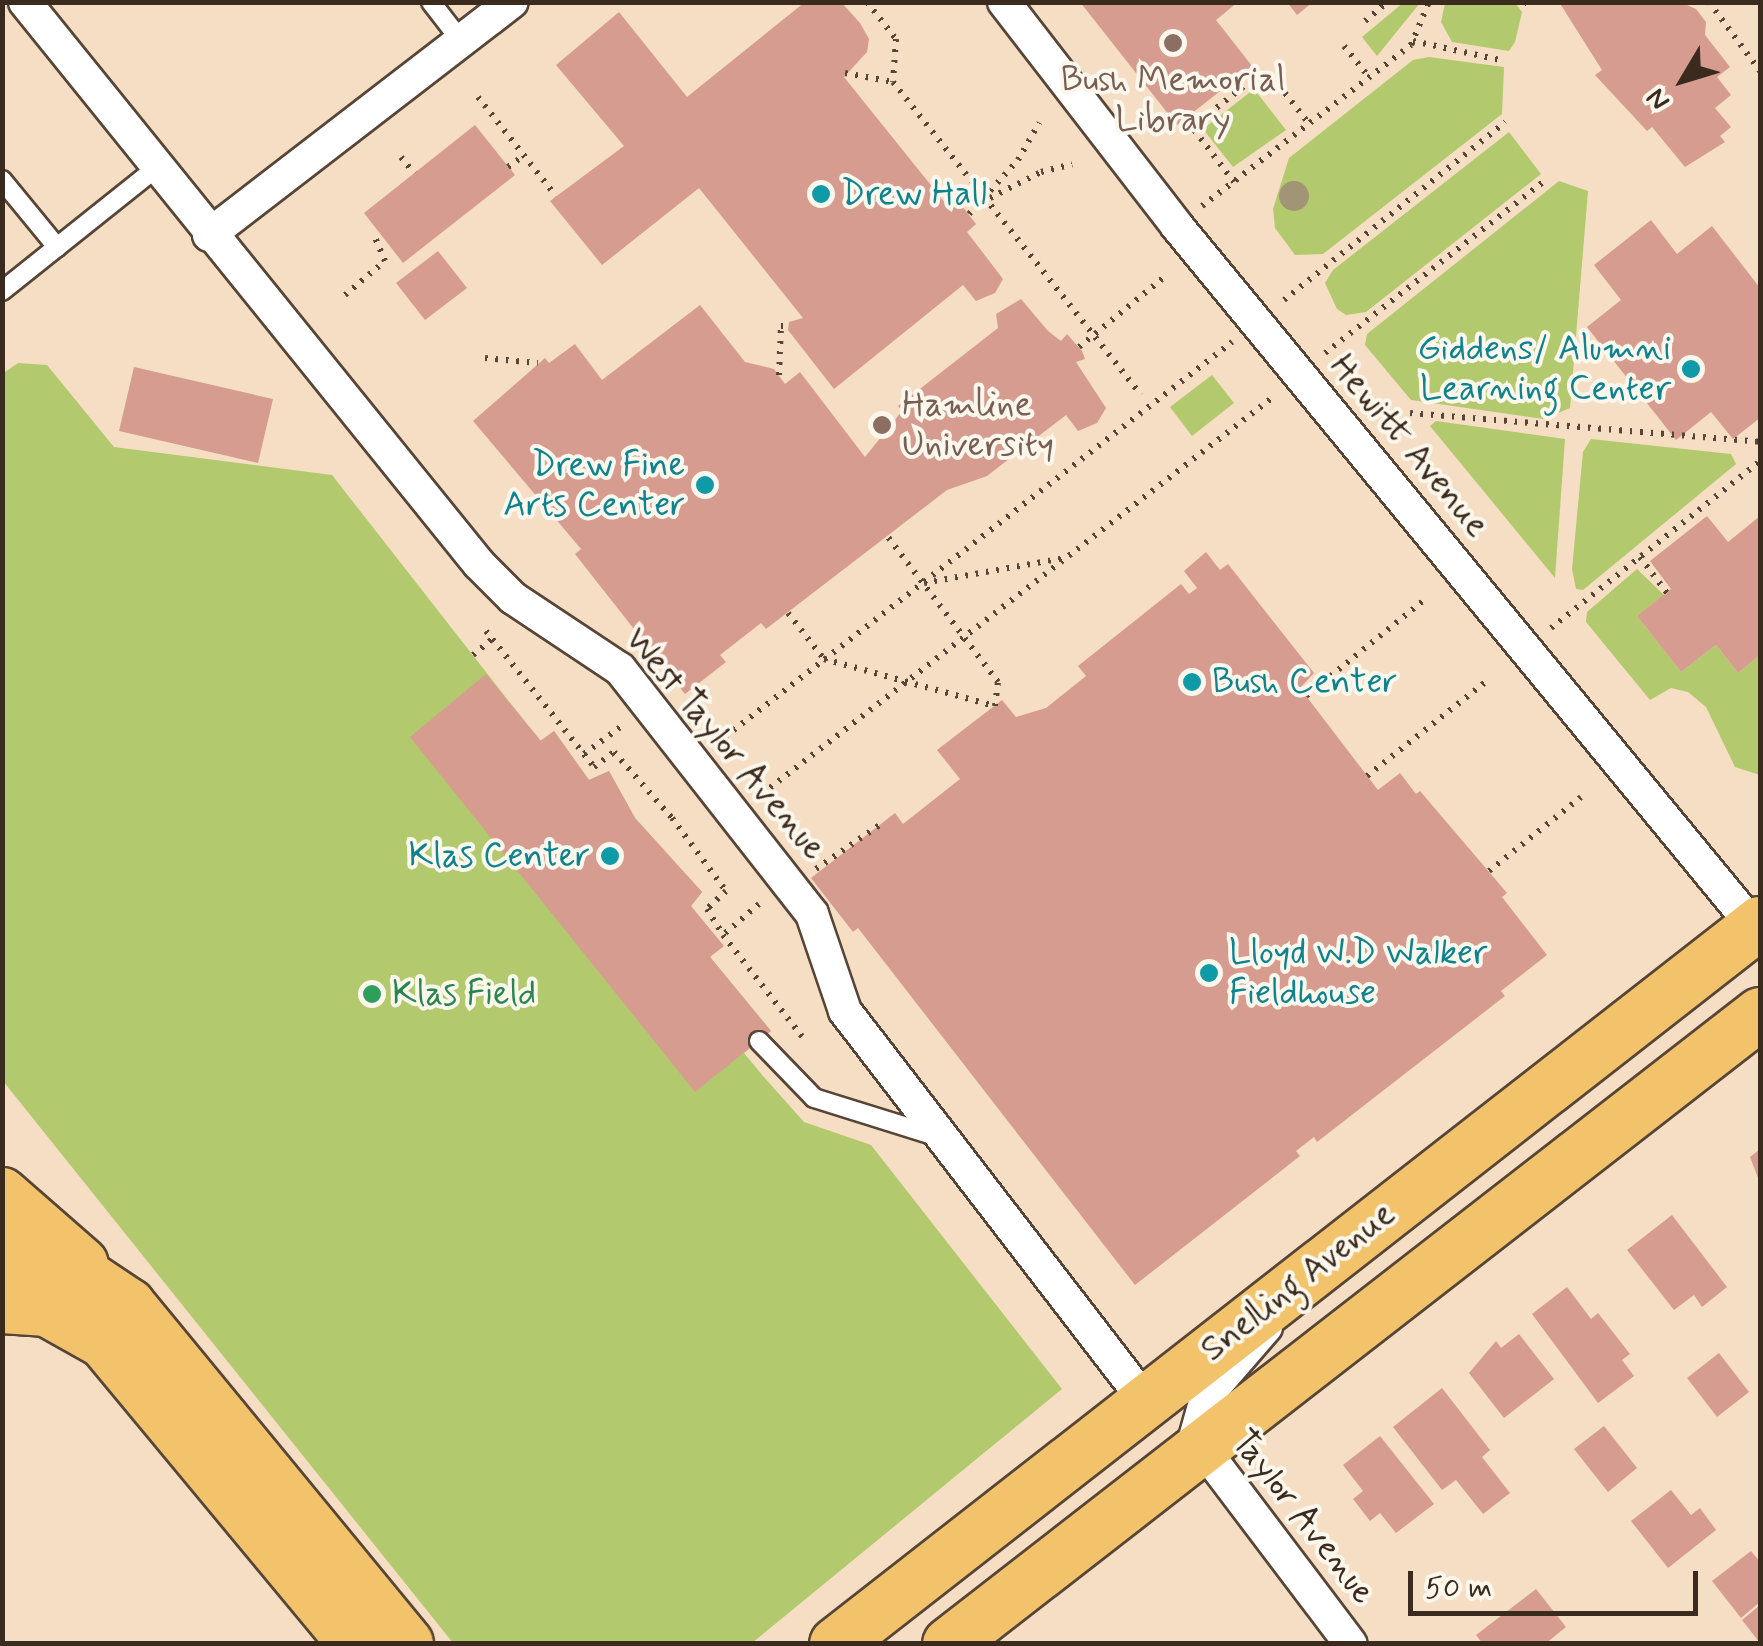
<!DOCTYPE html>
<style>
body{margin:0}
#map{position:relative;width:1763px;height:1646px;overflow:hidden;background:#f5dec3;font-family:Mynerve,sans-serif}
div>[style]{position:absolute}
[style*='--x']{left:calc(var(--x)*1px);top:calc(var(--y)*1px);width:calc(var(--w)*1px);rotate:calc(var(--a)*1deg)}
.green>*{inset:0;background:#b3c96d}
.building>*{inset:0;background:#d69c8f}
.path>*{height:6px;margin-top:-3px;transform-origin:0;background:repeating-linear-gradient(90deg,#574537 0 2.5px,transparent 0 10.5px)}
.roads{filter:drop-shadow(2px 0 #574537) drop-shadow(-2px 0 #574537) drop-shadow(0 2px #574537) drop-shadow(0 -2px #574537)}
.service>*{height:18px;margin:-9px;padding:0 9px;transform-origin:9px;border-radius:9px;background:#fff}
.minor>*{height:32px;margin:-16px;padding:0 16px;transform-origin:16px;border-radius:16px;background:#fff}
.primary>*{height:52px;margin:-26px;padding:0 26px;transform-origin:26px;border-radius:26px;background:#f2c36a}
.trees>*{width:30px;height:30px;margin:-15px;border-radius:50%;background:#a29575}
.dots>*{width:28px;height:28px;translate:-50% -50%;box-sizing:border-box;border:5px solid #fbf7ec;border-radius:50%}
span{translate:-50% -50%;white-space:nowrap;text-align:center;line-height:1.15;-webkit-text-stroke:8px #fbf7ec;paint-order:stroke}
.education-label{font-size:35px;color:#785e54}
.left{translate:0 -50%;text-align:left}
.culture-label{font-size:35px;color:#0d838f}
.right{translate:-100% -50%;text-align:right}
.street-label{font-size:35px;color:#3b2a1e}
.leisure-label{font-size:35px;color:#27864d}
.frame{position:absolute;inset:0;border:5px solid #3b2a1e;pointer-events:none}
.north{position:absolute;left:1633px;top:30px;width:100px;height:100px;-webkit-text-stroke:8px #fbf7ec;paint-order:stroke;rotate:232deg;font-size:28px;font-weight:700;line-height:40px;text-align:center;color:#3b2a1e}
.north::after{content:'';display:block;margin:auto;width:35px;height:45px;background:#3b2a1e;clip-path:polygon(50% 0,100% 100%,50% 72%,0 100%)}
.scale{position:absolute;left:1408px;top:1571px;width:290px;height:45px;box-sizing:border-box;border:5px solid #3b2a1e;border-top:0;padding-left:12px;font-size:30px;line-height:35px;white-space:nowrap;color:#3b2a1e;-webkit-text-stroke:8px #fbf7ec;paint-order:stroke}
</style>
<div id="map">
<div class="green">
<div style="clip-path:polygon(1404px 2px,1420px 3px,1377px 56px,1362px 37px)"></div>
<div style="clip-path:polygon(1445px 3px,1515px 3px,1522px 12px,1515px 42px,1509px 51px,1452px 42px,1441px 22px)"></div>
<div style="clip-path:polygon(1429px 57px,1504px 67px,1502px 114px,1323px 254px,1295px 255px,1275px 228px,1273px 209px,1289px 158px,1413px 60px)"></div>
<div style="clip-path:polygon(1254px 89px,1286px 130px,1233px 167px,1203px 129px)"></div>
<div style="clip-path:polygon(1509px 132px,1541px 174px,1366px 312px,1346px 315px,1337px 309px,1325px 283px,1333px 270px)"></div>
<div style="clip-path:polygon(1559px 181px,1588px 191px,1570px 408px,1544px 419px,1411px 400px,1365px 345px,1367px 334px)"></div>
<div style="clip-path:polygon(18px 363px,47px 365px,114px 447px,332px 475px,540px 741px,554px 731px,589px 780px,609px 771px,635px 818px,702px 892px,691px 906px,710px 957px,771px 1031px,744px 1053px,763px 1076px,804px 1122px,871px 1145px,1062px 1389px,752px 1643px,453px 1643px,3px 1081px,2px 374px)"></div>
<div style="clip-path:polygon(1212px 375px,1234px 403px,1192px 436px,1170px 407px)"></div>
<div style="clip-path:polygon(1436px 421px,1565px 439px,1555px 578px,1430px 426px)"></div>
<div style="clip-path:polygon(1591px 439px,1731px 454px,1736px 464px,1583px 590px,1576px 589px,1572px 569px,1583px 452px)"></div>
<div style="clip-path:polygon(1637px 569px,1664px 595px,1637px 616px,1681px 672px,1716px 645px,1738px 673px,1760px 655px,1760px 775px,1735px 767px,1706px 707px,1688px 692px,1671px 688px,1650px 700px,1586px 622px,1587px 612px)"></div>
</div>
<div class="building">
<div style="clip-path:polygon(805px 2px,841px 2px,860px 23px,869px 39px,867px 52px,844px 77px,946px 204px,956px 198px,976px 224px,967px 232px,1003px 279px,995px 293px,976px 301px,963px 285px,834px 389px,788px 330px,789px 322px,803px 318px,699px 188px,602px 265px,550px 201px,624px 146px,556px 65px,619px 12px,687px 97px)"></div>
<div style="clip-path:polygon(1080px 2px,1238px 2px,1216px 20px,1252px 66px,1177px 125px)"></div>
<div style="clip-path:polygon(1287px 2px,1313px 2px,1297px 15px)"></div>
<div style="clip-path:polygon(1559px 2px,1680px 2px,1696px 9px,1706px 22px,1705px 35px,1730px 67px,1717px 77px,1731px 95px,1715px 108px,1731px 127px,1720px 136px,1725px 142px,1685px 167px,1652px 127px,1647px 131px,1595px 75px,1602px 70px)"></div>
<div style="clip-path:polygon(475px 125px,515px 175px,403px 263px,364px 213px)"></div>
<div style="clip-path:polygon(1651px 220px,1677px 254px,1712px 226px,1760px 288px,1760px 418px,1733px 439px,1711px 412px,1676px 440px,1587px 327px,1621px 300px,1594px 265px)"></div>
<div style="clip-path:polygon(438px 251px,467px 288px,425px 320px,396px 283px)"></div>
<div style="clip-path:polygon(1021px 299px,1048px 331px,1061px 341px,1067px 334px,1082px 351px,1085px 359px,1076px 362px,1106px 408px,1097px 423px,1078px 431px,1066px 415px,987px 476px,947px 490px,766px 629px,761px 623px,720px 655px,726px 662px,685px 694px,575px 554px,581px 549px,473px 421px,545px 358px,549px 363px,575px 344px,602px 380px,700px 305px,745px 362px,774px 369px,785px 384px,800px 372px,865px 457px,902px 411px,898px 406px,998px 328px,996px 314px)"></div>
<div style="clip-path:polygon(134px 367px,273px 399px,258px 463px,119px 431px)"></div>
<div style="clip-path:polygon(1707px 516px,1728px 542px,1760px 516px,1760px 655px,1738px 673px,1716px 645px,1681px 672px,1637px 616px,1671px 589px,1650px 561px)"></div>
<div style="clip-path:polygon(1206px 552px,1220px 570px,1228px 564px,1314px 673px,1300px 688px,1378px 790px,1400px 773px,1416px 794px,1420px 791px,1507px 893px,1502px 897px,1547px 955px,1501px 991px,1505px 996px,1317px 1142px,1314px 1137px,1296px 1151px,1300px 1156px,1135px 1285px,858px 928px,853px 932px,811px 878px,895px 813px,903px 824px,960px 779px,937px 750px,1002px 700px,1016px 717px,1046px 708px,1086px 676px,1078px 666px,1181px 584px,1189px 594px,1197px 588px,1184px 571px)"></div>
<div style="clip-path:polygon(486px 674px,541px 741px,554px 731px,589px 780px,609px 771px,635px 818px,702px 892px,691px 906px,724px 946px,710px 957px,771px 1031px,695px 1092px,410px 737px)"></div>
<div style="clip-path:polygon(1760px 1149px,1760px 1183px,1750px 1157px)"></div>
<div style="clip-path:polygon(1672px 1215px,1727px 1287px,1702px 1307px,1694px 1295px,1674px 1310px,1627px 1250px)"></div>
<div style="clip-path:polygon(1567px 1287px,1591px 1319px,1598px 1313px,1630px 1354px,1622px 1360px,1634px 1376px,1598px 1403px,1532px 1314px)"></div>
<div style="clip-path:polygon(1519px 1334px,1554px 1379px,1504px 1418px,1469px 1373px,1496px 1341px,1501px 1348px)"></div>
<div style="clip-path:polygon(1719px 1353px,1749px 1392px,1717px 1417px,1687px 1378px)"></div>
<div style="clip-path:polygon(1442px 1388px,1490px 1450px,1482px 1457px,1510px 1493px,1483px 1514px,1456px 1480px,1442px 1490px,1393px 1427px)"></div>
<div style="clip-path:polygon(1604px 1426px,1637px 1468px,1608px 1492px,1574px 1449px)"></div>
<div style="clip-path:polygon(1380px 1436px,1434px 1504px,1396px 1533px,1380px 1513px,1370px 1521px,1353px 1499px,1363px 1491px,1343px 1465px)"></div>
<div style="clip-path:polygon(1671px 1490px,1691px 1515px,1700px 1508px,1716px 1530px,1668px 1568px,1631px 1521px)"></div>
<div style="clip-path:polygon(1751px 1551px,1760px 1562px,1760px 1602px,1741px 1618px,1712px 1581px)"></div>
<div style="clip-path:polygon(1536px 1589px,1566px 1627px,1545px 1644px,1483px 1644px,1476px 1635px)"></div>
<div style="clip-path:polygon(1760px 1605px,1760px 1643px,1742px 1620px)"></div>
</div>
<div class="path">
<div style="--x:867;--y:2;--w:47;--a:51.9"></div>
<div style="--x:896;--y:39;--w:43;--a:94"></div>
<div style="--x:1526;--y:2;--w:5;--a:53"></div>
<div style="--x:1709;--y:2;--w:86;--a:53.5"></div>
<div style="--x:1365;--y:21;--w:30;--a:-40"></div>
<div style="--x:1413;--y:41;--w:94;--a:12.3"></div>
<div style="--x:1344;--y:46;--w:40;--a:51"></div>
<div style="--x:845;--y:73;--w:49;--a:10.6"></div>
<div style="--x:893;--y:82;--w:399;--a:51.6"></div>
<div style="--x:1285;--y:93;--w:39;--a:52"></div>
<div style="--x:478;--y:97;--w:126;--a:51.8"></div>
<div style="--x:401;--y:157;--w:21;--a:51"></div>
<div style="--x:508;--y:167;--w:19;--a:-36"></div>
<div style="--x:1234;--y:182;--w:69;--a:-127.4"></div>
<div style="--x:1192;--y:127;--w:71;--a:-38.2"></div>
<div style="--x:990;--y:198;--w:57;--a:-27"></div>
<div style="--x:1041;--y:172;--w:32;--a:-14"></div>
<div style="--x:1202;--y:206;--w:264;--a:-37.6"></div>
<div style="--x:1411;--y:45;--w:47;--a:-67.3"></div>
<div style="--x:969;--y:214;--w:73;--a:-47.8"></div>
<div style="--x:1018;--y:160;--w:43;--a:-60.4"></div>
<div style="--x:345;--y:295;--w:52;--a:-40.4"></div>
<div style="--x:385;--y:261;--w:28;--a:-113"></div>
<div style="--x:1284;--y:300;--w:284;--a:-38.8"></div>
<div style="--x:1079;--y:347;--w:109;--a:-39.4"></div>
<div style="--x:1325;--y:353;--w:283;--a:-38.1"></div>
<div style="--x:485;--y:358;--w:53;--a:5.4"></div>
<div style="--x:779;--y:375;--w:49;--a:-87.7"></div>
<div style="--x:781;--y:326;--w:7;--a:0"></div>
<div style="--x:1410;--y:413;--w:351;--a:4.7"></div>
<div style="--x:1640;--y:557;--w:45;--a:53.1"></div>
<div style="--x:924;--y:583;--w:142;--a:-10.1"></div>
<div style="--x:788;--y:613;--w:58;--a:52"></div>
<div style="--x:824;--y:659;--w:177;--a:15.4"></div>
<div style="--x:995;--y:706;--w:24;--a:-83"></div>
<div style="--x:998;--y:682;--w:183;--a:-127.2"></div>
<div style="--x:1551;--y:628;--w:268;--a:-38.6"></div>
<div style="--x:486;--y:631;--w:174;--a:51.5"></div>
<div style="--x:594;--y:767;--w:25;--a:-37"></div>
<div style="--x:614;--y:752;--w:88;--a:48.7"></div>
<div style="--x:672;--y:818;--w:91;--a:53.5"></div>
<div style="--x:726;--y:891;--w:26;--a:137"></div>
<div style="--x:707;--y:909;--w:31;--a:58"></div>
<div style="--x:473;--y:655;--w:25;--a:-40"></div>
<div style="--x:1306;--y:696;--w:151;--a:-39.1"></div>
<div style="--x:717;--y:743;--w:653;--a:-37.91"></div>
<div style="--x:584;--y:754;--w:49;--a:-36.6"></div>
<div style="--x:1367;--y:776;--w:153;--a:-38.4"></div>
<div style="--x:762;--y:794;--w:647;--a:-37.84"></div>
<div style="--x:816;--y:869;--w:83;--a:-34.7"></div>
<div style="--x:1489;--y:871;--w:118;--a:-38.8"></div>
<div style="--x:759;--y:904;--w:48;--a:139.3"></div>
<div style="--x:723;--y:935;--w:132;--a:52.1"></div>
</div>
<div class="roads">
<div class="service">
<div style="--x:431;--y:2;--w:51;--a:52.2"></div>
<div style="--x:2;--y:180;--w:87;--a:50.6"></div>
<div style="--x:2;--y:291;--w:196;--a:-38.6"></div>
<div style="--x:759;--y:1041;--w:79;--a:46"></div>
<div style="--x:814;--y:1098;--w:128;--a:17.3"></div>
</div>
<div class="minor">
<div style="--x:25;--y:2;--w:722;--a:51.07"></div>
<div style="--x:479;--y:564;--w:48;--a:45"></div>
<div style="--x:513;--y:598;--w:128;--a:33.6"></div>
<div style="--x:620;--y:669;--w:311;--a:51.9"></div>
<div style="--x:812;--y:914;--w:102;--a:71.2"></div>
<div style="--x:845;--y:1011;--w:492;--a:52.4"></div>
<div style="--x:1004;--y:2;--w:283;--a:52.3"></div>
<div style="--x:1177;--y:226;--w:917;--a:50.53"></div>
<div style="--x:209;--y:235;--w:382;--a:-37.6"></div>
<div style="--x:1266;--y:1327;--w:90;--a:130.9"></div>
<div style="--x:1207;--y:1395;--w:45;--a:105.6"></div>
<div style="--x:1195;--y:1438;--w:258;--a:52.9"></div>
</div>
<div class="primary">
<div style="--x:2;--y:1194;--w:106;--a:41.2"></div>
<div style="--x:2;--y:1256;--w:64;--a:6.2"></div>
<div style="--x:66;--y:1263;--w:76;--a:33.7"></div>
<div style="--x:129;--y:1305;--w:438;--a:50.6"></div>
<div style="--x:2;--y:1307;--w:45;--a:3.8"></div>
<div style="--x:47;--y:1310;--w:65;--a:29.3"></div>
<div style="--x:104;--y:1342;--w:393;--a:50.3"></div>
<div style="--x:836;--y:1644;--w:1172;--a:-37.97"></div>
<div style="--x:949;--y:1644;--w:1027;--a:-37.84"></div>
</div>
</div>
<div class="trees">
<div style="left:1294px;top:196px"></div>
</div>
<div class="dots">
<div style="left:1173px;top:43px;background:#8d6e63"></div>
<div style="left:821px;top:194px;background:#0f9aa8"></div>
<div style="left:1691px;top:369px;background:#0f9aa8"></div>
<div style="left:882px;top:425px;background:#8d6e63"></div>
<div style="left:705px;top:485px;background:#0f9aa8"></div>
<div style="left:1192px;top:682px;background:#0f9aa8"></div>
<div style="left:610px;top:856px;background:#0f9aa8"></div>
<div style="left:1209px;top:973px;background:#0f9aa8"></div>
<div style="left:372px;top:994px;background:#2e9e5b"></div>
</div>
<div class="education-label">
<span style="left:1173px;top:100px">Bush Memorial<br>Library</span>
<span class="left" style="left:902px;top:425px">Hamline<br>University</span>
</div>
<div class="culture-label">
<span class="left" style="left:841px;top:194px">Drew Hall</span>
<span class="right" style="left:1671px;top:369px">Giddens/ Alumni<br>Learning Center</span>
<span class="right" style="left:685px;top:485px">Drew Fine<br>Arts Center</span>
<span class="left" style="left:1212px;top:682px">Bush Center</span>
<span class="right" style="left:590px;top:856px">Klas Center</span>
<span class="left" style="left:1229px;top:973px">Lloyd W.D Walker<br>Fieldhouse</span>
</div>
<div class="street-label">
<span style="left:1409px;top:446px;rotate:50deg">Hewitt Avenue</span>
<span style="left:725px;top:744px;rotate:50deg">West Taylor Avenue</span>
<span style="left:1298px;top:1282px;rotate:-38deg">Snelling Avenue</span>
<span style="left:1303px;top:1517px;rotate:52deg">Taylor Avenue</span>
</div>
<div class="leisure-label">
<span class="left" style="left:392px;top:994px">Klas Field</span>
</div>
<div class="frame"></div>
<div class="north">N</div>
<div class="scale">50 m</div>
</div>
